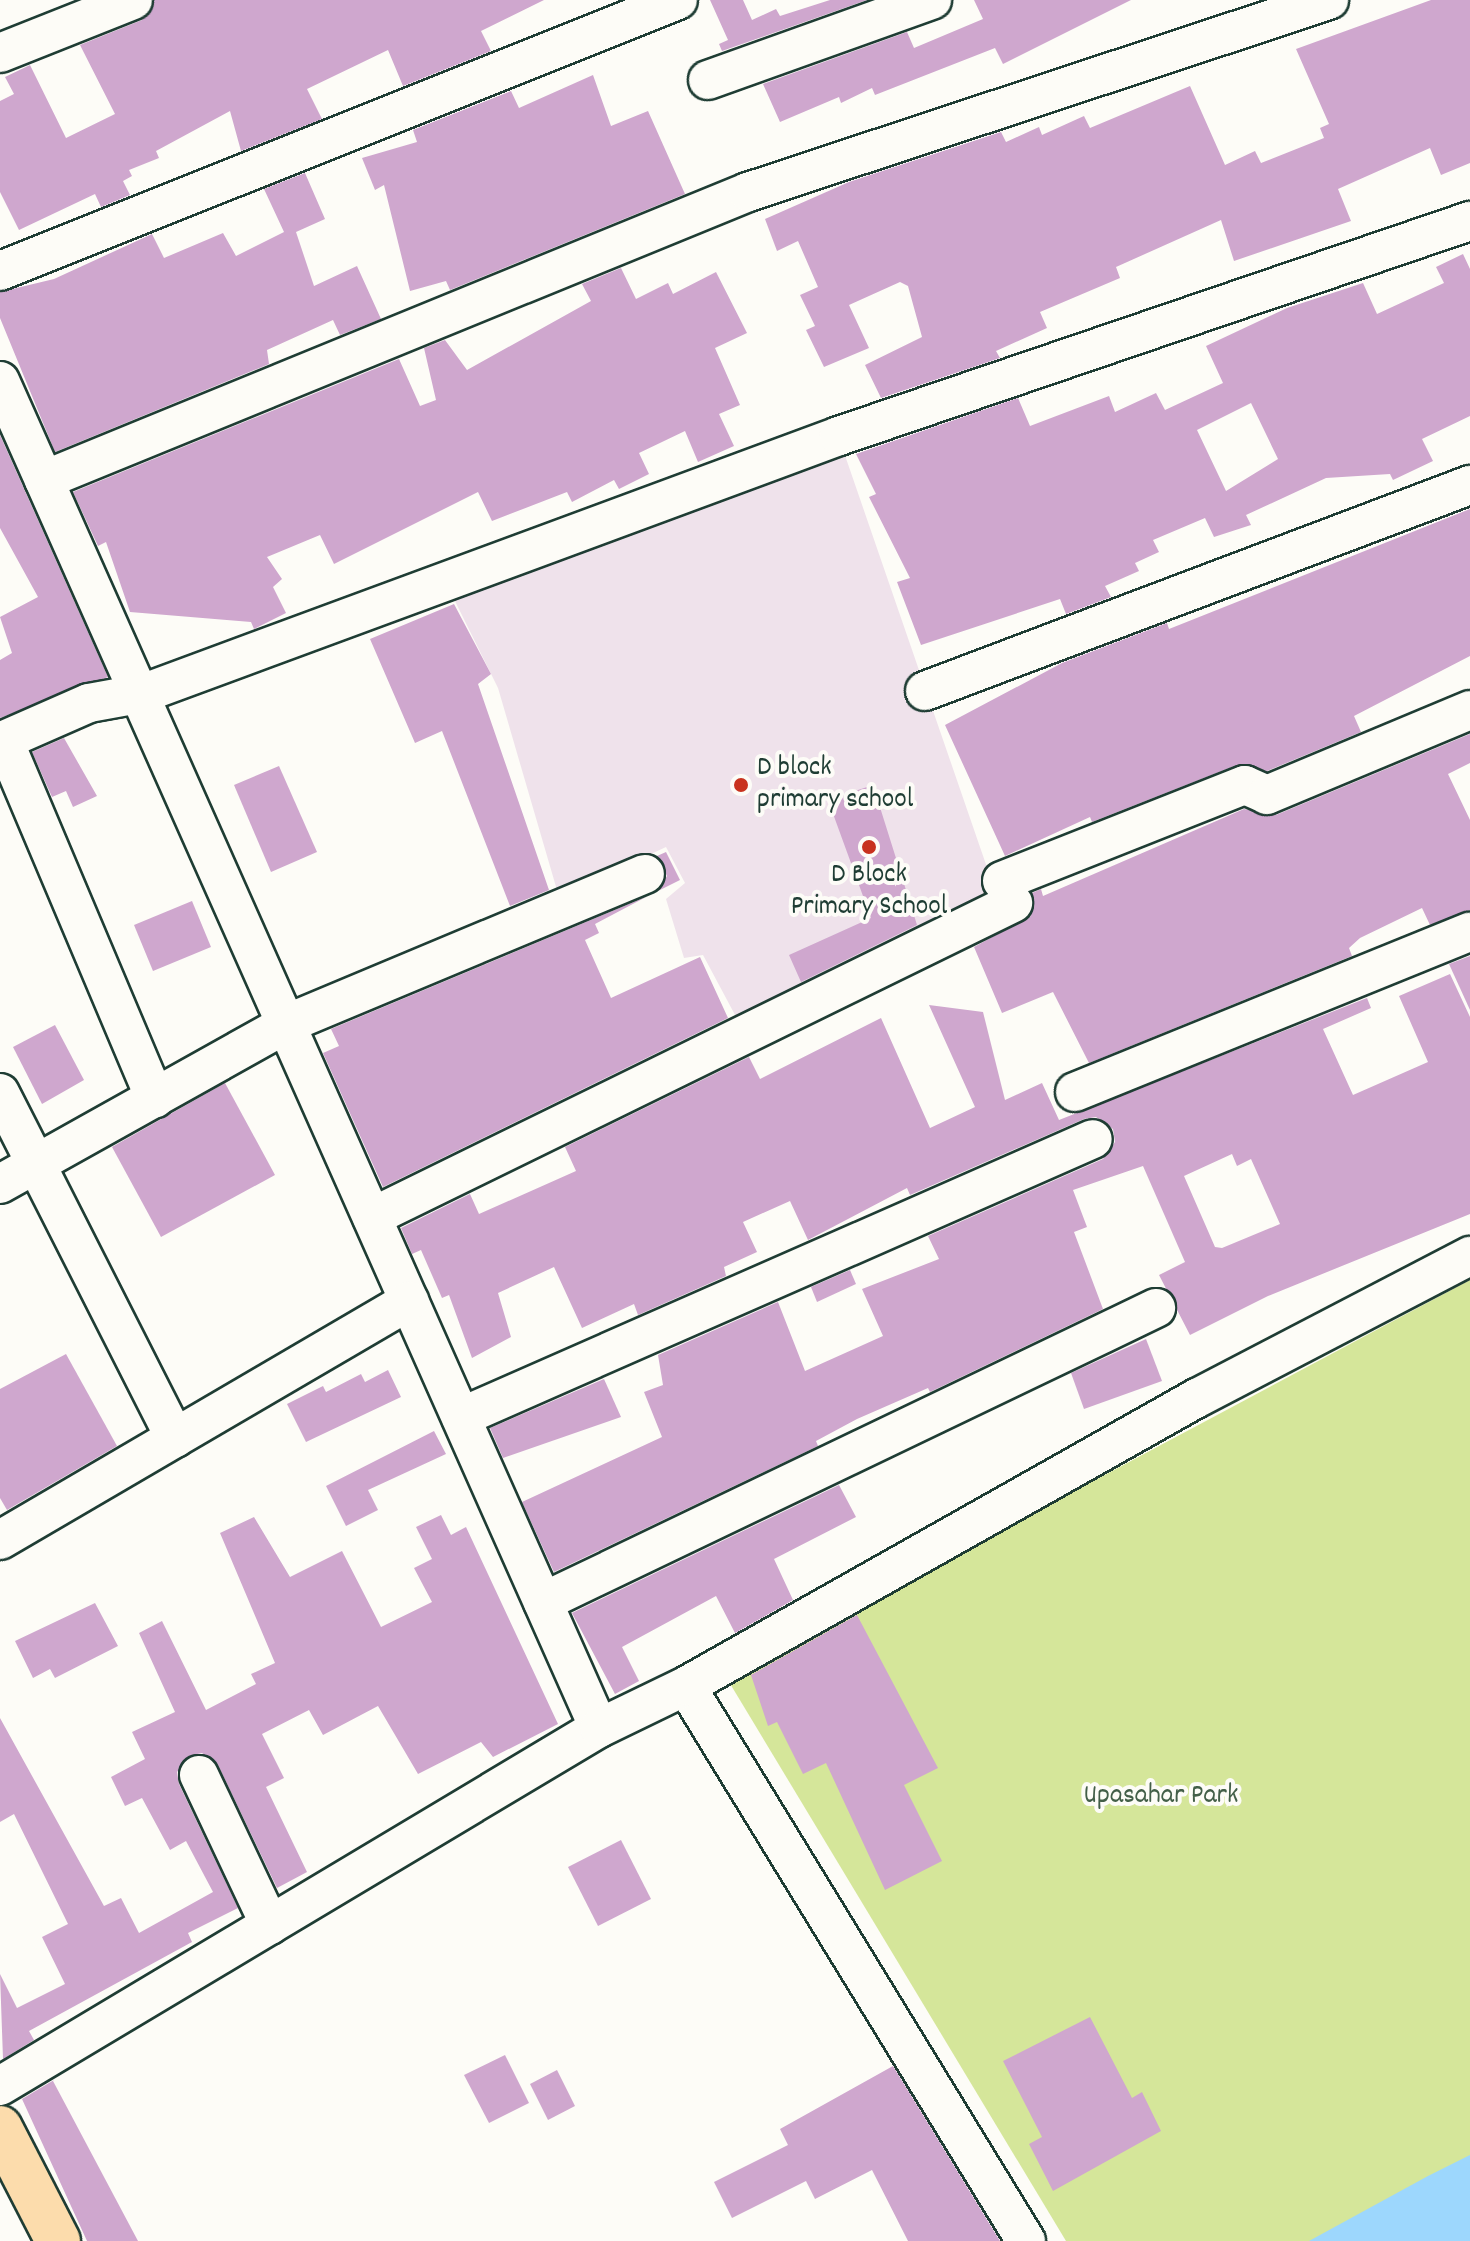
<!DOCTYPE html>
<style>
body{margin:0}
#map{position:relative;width:1470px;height:2241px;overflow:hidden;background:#fdfcf7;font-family:Dekko,sans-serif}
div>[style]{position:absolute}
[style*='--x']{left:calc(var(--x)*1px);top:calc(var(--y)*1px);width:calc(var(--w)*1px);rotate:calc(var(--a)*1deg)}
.built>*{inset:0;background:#efe2eb}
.green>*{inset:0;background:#d5e69a}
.water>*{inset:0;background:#9dd7fd}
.building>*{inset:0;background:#cfa7ce}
.roads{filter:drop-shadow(2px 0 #1f3d34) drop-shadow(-2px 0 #1f3d34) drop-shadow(0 2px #1f3d34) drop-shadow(0 -2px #1f3d34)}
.minor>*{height:38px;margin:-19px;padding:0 19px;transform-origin:19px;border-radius:19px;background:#fdfcf7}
.highway>*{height:44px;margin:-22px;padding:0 22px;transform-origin:22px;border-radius:22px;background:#fcdcac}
.dots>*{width:22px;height:22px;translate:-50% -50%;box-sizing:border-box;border:4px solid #fdfcf7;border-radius:50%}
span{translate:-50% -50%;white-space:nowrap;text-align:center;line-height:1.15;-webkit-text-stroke:8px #fdfcf7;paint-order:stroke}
.poi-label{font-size:28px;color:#1f3d34}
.left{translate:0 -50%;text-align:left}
.park-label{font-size:28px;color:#435f48}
</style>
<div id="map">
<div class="built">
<div style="clip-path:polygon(839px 438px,1001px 908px,742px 1028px,703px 955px,684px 958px,666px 899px,685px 883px,666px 847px,559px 897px,498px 688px,447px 585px)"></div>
</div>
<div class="green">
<div style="clip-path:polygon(1470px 1280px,1470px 2241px,1066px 2241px,726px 1677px)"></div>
</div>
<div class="water">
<div style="clip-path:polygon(1470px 2155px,1470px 2241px,1309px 2241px,1428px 2176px)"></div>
</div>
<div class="building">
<div style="clip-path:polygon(154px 0,544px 0,481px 31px,491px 51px,403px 86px,388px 50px,307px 89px,322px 119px,241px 151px,230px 111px,156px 151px,159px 158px,129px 170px,132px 176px,123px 181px,130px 195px,101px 207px,95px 194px,19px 230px,0 192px,0 101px,14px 94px,5px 77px,30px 65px,66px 138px,115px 114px,80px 45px,142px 20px)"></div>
<div style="clip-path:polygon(710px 0,743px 0,752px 20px,776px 9px,780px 16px,830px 0,867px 0,722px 51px,719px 44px,728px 40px)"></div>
<div style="clip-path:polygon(974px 0,1131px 0,1003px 64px,995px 48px,875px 95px,872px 88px,841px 103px,839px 97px,780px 122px,763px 84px,907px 32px,914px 48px,983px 19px)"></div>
<div style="clip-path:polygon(1431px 0,1470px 0,1470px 163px,1441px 175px,1430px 148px,1338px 189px,1351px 221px,1234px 261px,1221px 220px,1116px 267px,1120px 278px,1040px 312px,1047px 328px,996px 351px,1000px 358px,881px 398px,865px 365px,922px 337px,908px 286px,900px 282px,849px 305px,869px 348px,824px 367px,806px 330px,815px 326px,800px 295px,818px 287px,798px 241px,777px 251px,765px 219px,849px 182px,1001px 132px,1006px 142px,1039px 127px,1042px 135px,1084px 116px,1090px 128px,1190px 86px,1225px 165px,1255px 151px,1261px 163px,1324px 138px,1320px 128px,1329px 124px,1296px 49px)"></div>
<div style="clip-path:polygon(593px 75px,611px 126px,648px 111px,685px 194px,450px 290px,446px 281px,410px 291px,384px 185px,375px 190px,362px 158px,417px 142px,413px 130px,511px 91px,519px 108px)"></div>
<div style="clip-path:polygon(305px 173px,325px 219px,296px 232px,314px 286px,357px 266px,381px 319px,340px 335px,333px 320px,267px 350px,269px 364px,55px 452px,0 318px,0 292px,54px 279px,152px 234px,164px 258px,223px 233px,236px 256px,284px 232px,264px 189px)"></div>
<div style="clip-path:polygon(evenodd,1463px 254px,1470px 269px,1470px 416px,1422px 439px,1433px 461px,1393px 480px,1390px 474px,1326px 478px,1246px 515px,1251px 525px,1214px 537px,1205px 518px,1153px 540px,1159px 552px,1135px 563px,1139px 571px,1105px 586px,1111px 597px,1066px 614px,1060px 599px,921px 645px,897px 582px,910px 578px,869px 497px,876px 494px,856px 454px,1018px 398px,1030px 426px,1109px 396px,1115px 412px,1156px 393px,1165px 410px,1223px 383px,1206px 346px,1287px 308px,1363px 283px,1377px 314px,1444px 283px,1436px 267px,1463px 254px,1251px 403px,1278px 459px,1226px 491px,1197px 430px,1251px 403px)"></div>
<div style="clip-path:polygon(621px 268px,636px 299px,668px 283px,673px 294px,716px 272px,747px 333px,715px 348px,740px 405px,719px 414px,734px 446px,698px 462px,685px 431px,639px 453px,649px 474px,619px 489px,614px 480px,572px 502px,567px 492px,492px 521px,478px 492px,334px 564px,320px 535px,267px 557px,282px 579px,273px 587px,286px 613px,254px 629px,251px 622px,130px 612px,106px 542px,98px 546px,73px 492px,399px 359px,420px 406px,436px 400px,424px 348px,445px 340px,467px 370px,591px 301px,582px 284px)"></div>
<div style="clip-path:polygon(0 435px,108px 677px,0 718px,0 660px,12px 653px,0 617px,38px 597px,0 528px)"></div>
<div style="clip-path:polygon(1470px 509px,1470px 656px,1354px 716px,1361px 732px,1267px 771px,1237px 765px,1092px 822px,1090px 817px,1005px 856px,945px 725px,1062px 663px,1167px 623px,1169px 629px)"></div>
<div style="clip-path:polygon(454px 604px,491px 674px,478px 684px,549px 890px,510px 906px,442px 731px,415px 743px,370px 639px)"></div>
<div style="clip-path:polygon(1470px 734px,1470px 763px,1448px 774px,1470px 820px,1470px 910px,1430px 925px,1422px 908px,1360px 938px,1349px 948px,1352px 956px,1089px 1063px,1053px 992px,1002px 1013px,974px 947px,1031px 916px,1032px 893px,1041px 889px,1043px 896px,1244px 809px,1276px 815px)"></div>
<div style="clip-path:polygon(64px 738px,97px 796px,73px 807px,66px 791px,52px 797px,32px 752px)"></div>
<div style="clip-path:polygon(279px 766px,317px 852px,271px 872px,234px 785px)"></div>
<div style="clip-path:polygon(873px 785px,917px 925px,801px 982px,789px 955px,871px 918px,828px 800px)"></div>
<div style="clip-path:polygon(666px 852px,680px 880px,658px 891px,667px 876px,657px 856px)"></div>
<div style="clip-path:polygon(648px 896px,595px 924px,599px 933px,585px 940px,611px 998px,700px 957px,728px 1018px,383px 1187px,323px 1053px,339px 1046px,331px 1029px)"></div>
<div style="clip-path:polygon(192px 901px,211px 947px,153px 971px,134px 925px)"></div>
<div style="clip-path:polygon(1470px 956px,1470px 1010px,1449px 964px)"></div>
<div style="clip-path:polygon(evenodd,1450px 974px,1470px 1017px,1470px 1214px,1268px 1296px,1190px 1335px,1159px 1275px,1185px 1262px,1143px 1166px,1073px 1190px,1087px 1227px,1074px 1232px,1103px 1309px,930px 1392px,928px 1388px,857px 1419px,816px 1441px,818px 1446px,554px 1572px,522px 1502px,662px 1437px,644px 1392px,663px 1385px,658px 1355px,778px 1302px,805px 1371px,883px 1336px,862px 1289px,939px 1259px,928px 1236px,1103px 1159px,1115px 1142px,1113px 1129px,1096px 1117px,1084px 1119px,910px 1195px,907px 1188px,808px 1240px,790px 1201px,743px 1222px,757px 1252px,724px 1267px,726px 1276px,638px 1315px,634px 1304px,582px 1328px,554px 1267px,498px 1293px,511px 1337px,472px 1358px,449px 1295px,442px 1298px,421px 1250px,412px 1254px,401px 1228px,470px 1194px,479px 1214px,576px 1171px,565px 1147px,749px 1057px,760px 1079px,881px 1018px,930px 1128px,975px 1107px,929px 1005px,983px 1012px,1005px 1100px,1042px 1083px,1059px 1120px,1367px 998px,1371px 1008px,1323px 1029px,1353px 1095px,1428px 1062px,1399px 996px,1450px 974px,1232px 1154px,1237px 1166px,1251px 1159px,1280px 1224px,1222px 1248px,1215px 1247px,1184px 1176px,1232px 1154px)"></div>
<div style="clip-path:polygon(55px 1025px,84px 1080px,42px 1104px,13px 1047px)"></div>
<div style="clip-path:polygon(225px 1083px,275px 1175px,161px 1237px,112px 1147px)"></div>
<div style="clip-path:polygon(850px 1270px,856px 1284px,817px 1302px,811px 1287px)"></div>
<div style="clip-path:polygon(1146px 1339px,1162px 1381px,1084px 1409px,1071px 1373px)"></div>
<div style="clip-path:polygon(66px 1354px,117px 1446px,7px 1510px,0 1498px,0 1389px)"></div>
<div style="clip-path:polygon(388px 1370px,401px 1397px,306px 1442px,287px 1404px,323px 1386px,326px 1392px,361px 1374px,365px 1382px)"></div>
<div style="clip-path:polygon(604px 1379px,621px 1417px,503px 1458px,490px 1428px)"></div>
<div style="clip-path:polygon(434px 1431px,446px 1454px,368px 1490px,378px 1510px,346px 1526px,326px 1486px)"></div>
<div style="clip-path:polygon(839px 1485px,856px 1517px,774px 1559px,793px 1600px,735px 1633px,716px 1596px,622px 1647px,639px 1681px,615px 1694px,572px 1613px)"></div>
<div style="clip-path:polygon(441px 1515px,451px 1535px,466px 1527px,558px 1724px,493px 1757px,481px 1742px,418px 1774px,378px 1706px,323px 1735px,309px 1710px,262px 1734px,284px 1778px,266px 1787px,307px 1872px,277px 1888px,218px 1765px,202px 1753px,189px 1756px,177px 1772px,179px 1784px,238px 1908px,188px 1933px,192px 1942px,29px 2031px,34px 2040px,3px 2059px,0 1974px,17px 2008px,65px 1984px,42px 1937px,68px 1924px,14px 1814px,0 1822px,0 1718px,104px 1906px,121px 1898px,139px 1933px,213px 1892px,186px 1841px,170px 1850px,142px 1798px,125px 1806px,111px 1777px,145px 1759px,132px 1732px,175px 1712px,139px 1633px,162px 1621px,206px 1710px,256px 1684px,251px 1674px,275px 1663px,220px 1533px,254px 1517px,290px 1577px,342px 1551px,381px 1627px,432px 1602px,414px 1568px,432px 1559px,416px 1527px)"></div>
<div style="clip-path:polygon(95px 1603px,118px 1646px,55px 1678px,50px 1669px,33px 1678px,15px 1641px)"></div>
<div style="clip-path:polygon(857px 1615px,938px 1768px,904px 1785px,942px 1861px,885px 1890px,826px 1763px,803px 1774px,777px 1722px,768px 1726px,751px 1675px)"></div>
<div style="clip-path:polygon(621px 1840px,651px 1899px,598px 1926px,568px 1867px)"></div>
<div style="clip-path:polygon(1090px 2017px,1132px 2098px,1142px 2092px,1161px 2131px,1053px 2191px,1029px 2144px,1042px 2137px,1003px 2061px)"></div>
<div style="clip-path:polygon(505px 2055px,529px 2103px,489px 2123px,464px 2075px)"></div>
<div style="clip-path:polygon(893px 2066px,1000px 2241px,908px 2241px,872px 2170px,815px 2199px,806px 2181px,732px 2218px,714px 2182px,788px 2145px,780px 2129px)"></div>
<div style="clip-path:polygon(557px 2070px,575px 2106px,548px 2120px,530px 2084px)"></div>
<div style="clip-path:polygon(54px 2080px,53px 2081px,138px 2241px,87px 2241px,22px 2099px)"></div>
</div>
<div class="roads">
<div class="minor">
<div style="--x:0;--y:53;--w:143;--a:-21.7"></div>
<div style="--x:708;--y:80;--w:238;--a:-19.7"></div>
<div style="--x:0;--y:271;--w:730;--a:-21.79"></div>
<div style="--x:0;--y:381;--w:1474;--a:66.03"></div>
<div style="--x:44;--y:480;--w:761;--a:-22.25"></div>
<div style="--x:748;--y:192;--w:612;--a:-18.29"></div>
<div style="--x:925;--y:691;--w:583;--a:-20.71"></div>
<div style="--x:4;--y:741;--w:388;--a:67.1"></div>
<div style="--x:0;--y:742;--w:97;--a:-23.7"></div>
<div style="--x:89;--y:703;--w:56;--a:-10.3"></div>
<div style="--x:144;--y:693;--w:741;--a:-20.29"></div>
<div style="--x:839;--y:436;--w:667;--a:-18.82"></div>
<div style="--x:1002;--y:881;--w:261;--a:-21.6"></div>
<div style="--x:1245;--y:785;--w:24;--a:24"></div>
<div style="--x:1267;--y:795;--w:220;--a:-22.7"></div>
<div style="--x:1075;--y:1092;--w:426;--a:-22.1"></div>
<div style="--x:0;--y:1093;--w:387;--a:63.1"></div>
<div style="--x:0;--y:1184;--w:328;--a:-29.2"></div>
<div style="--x:286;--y:1024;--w:389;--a:-22.7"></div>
<div style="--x:372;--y:1217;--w:714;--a:-26.1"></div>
<div style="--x:461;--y:1417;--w:690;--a:-23.74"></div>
<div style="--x:0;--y:1540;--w:474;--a:-30.3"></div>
<div style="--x:543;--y:1602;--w:680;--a:-25.62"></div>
<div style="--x:686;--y:1686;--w:651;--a:58.51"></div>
<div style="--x:199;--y:1775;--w:166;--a:64.7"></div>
<div style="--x:0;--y:2086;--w:698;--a:-30.87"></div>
<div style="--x:599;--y:1728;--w:97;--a:-25.8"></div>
<div style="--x:686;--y:1686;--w:587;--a:-29.41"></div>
<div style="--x:1197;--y:1398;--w:308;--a:-27.5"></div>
</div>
<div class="highway">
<div style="--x:0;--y:2128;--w:127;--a:62.8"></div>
</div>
</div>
<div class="dots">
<div style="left:741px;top:785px;background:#c8321e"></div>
<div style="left:869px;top:847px;background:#c8321e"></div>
</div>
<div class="poi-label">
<span class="left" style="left:757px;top:785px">D block<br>primary school</span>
<span style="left:869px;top:892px">D Block<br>Primary School</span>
</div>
<div class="park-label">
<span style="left:1161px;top:1797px">Upasahar Park</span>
</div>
</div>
